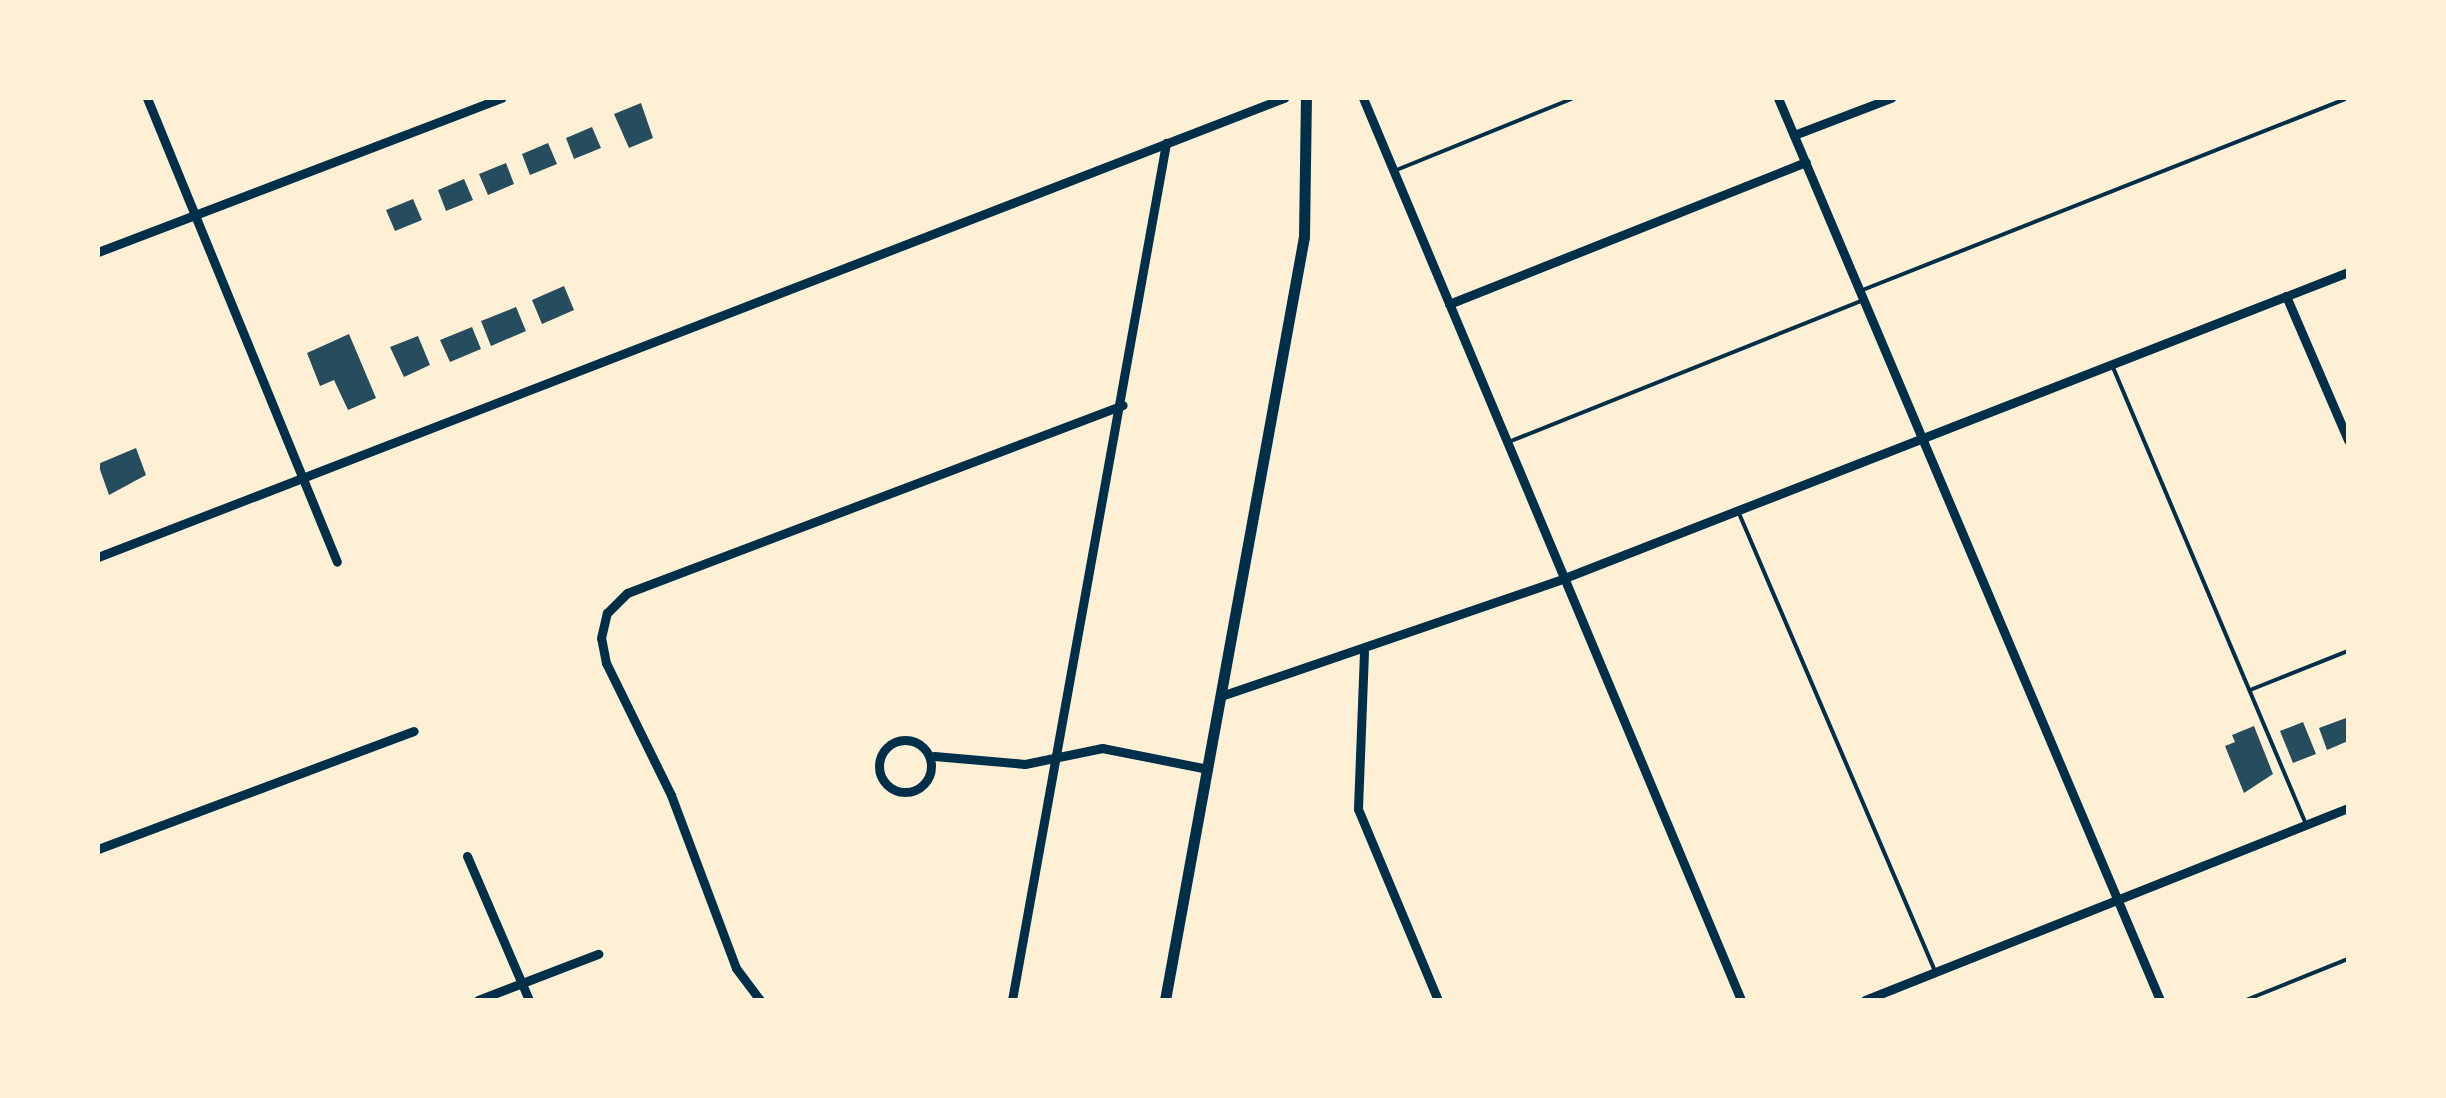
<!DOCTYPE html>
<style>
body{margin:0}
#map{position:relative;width:2446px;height:1098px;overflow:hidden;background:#fdf0d5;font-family:"Libre Baskerville",serif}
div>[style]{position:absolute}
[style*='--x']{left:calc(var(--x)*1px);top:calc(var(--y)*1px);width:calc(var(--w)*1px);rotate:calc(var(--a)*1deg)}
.building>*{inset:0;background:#264d5e}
.service>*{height:4px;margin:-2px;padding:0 2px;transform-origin:2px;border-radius:2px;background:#003049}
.minor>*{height:9px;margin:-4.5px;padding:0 4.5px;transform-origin:4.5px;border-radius:4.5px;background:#003049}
.minor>.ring{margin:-4.5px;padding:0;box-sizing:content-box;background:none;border:9px solid #003049;border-radius:50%}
.secondary>*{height:11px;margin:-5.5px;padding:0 5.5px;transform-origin:5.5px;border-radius:5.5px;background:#003049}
span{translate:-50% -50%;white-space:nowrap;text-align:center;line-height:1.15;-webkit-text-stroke:10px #fdf0d5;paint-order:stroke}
.frame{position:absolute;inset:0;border:100px solid #fdf0d5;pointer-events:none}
</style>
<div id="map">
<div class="building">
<div style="clip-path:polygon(641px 103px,653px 138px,629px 148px,614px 114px)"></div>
<div style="clip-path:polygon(592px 127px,601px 148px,574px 159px,566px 138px)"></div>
<div style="clip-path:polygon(548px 143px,557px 164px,530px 175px,522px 154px)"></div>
<div style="clip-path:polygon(506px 163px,514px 184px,488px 195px,479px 174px)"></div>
<div style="clip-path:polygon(464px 179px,473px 200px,446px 211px,438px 190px)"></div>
<div style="clip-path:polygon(413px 199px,422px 220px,395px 231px,386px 210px)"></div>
<div style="clip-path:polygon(564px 286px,574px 310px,542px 324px,532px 300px)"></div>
<div style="clip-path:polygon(516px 307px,526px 331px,491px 346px,481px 321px)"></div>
<div style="clip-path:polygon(472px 327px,481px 349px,450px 362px,440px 340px)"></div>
<div style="clip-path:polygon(349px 334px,376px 398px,348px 410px,334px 380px,320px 386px,307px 353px)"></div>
<div style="clip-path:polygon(418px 336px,430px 365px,404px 377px,390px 347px)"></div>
<div style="clip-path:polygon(136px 448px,146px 475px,109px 495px,98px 464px)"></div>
<div style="clip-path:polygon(2346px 718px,2348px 741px,2327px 750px,2319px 728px)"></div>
<div style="clip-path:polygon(2303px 722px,2316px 754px,2293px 763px,2280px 731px)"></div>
<div style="clip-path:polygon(2254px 726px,2273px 774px,2244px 793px,2225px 746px,2235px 742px,2232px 735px)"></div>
</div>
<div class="service">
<div style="--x:1394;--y:171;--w:194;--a:-22.1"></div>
<div style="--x:1860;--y:291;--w:525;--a:-21.58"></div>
<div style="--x:2112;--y:365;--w:495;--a:67.1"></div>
<div style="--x:1511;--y:441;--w:380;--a:-21.8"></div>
<div style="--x:1738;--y:511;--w:500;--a:66.82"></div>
<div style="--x:2250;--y:690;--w:105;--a:-21.7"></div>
<div style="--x:2246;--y:1000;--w:110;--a:-21.9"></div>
</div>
<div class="minor">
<div style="--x:147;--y:98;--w:501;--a:67.73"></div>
<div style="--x:1363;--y:98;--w:978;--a:67.26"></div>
<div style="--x:1778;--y:98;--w:980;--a:67.05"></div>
<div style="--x:1794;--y:135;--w:104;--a:-20.9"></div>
<div style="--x:98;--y:252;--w:432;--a:-20.9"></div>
<div style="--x:2286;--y:296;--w:157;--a:66.7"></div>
<div style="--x:1449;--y:304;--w:384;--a:-21.7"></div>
<div style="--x:98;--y:557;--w:1272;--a:-21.16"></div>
<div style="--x:1364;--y:652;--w:157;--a:92.2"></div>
<div style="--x:1358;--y:809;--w:207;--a:67.3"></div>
<div style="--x:1221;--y:696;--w:361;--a:-18.9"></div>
<div style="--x:1562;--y:579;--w:844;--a:-21.33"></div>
<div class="ring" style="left:879px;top:740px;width:43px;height:43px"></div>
<div style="--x:934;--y:756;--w:91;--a:5"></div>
<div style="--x:1025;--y:764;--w:79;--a:-11.7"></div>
<div style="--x:1102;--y:748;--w:108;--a:11.2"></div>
<div style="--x:98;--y:849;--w:337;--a:-20.5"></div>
<div style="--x:467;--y:856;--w:157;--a:66.7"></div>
<div style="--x:478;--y:1000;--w:129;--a:-21"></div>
<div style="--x:760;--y:1000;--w:40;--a:-127"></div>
<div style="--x:736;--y:968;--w:185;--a:-110.6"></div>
<div style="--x:671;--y:795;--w:147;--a:-116.2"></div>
<div style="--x:606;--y:663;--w:25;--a:-101"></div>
<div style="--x:601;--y:638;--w:26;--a:-77"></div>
<div style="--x:607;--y:613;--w:28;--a:-45"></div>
<div style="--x:627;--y:593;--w:530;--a:-20.76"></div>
<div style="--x:1012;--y:1000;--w:871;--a:-79.81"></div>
<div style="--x:1865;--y:1000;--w:520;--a:-21.68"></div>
</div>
<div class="secondary">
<div style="--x:1165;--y:1000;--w:776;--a:-79.68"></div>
<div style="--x:1304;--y:237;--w:139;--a:-89.2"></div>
</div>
<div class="frame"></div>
</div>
